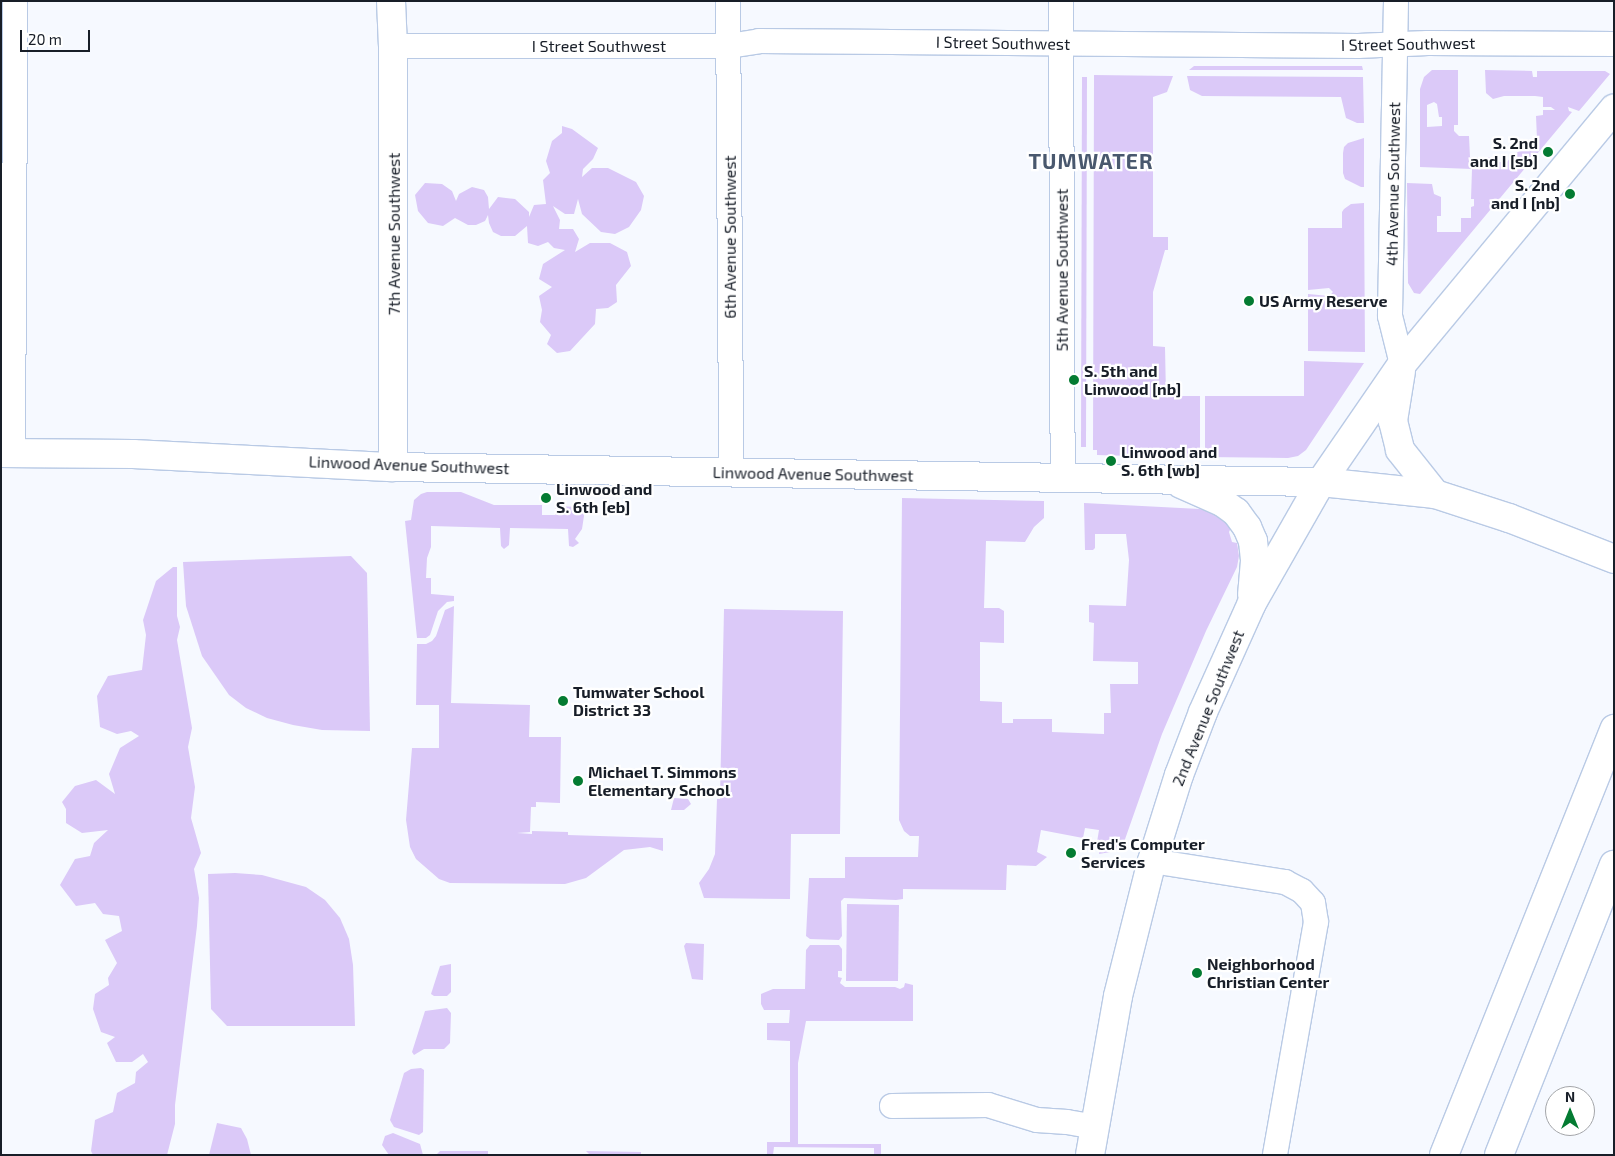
<!DOCTYPE html>
<style>
body{margin:0}
#map{position:relative;width:1615px;height:1156px;overflow:hidden;background:#f6f9ff;font-family:"Exo 2",sans-serif}
div>[style]{position:absolute}
[style*='--x']{left:calc(var(--x)*1px);top:calc(var(--y)*1px);width:calc(var(--w)*1px);rotate:calc(var(--a)*1deg)}
.green>*{inset:0;background:#dbc9f8}
.roads{filter:drop-shadow(1px 0 #b9cae5) drop-shadow(-1px 0 #b9cae5) drop-shadow(0 1px #b9cae5) drop-shadow(0 -1px #b9cae5)}
.street>*{height:24px;margin:-12px;padding:0 12px;transform-origin:12px;border-radius:12px;background:#fff}
.secondary>*{height:28px;margin:-14px;padding:0 14px;transform-origin:14px;border-radius:14px;background:#fff}
.highway>*{height:28px;margin:-14px;padding:0 14px;transform-origin:14px;border-radius:14px;background:#fff}
.dots>*{width:14px;height:14px;translate:-50% -50%;box-sizing:border-box;border:2px solid #fff;border-radius:50%}
span{translate:-50% -50%;white-space:nowrap;text-align:center;line-height:1.15;-webkit-text-stroke:4.5px #fff;paint-order:stroke}
.street-label{font-size:16px;color:#181e28}
.poi-label{font-size:16px;color:#181e28;font-weight:700}
.right{translate:-100% -50%;text-align:right}
.left{translate:0 -50%;text-align:left}
.district-label{font-size:21px;color:#49586e;font-weight:700;letter-spacing:1px}
.frame{position:absolute;inset:0;border:2px solid #181e28;pointer-events:none}
.north{position:absolute;left:1545px;top:1086px;width:50px;height:50px;box-sizing:border-box;background:#fff;border:1px solid #a3a5a9;border-radius:50%;rotate:0deg;font-size:14px;font-weight:700;line-height:20px;text-align:center;color:#181e28}
.north::after{content:'';display:block;margin:auto;width:18px;height:22px;background:#047b32;clip-path:polygon(50% 0,100% 100%,50% 72%,0 100%)}
.scale{position:absolute;left:20px;top:30px;width:70px;height:22px;box-sizing:border-box;border:2px solid #181e28;border-top:0;padding-left:6px;font-size:15px;line-height:18px;white-space:nowrap;color:#181e28;-webkit-text-stroke:4px #fff;paint-order:stroke}
</style>
<div id="map">
<div class="green">
<div style="clip-path:polygon(1194px 66px,1362px 66px,1363px 70px,1189px 70px)"></div>
<div style="clip-path:polygon(evenodd,1432px 70px,1458px 70px,1458px 125px,1454px 125px,1454px 131px,1459px 136px,1469px 136px,1470px 157px,1493px 157px,1493px 162px,1507px 162px,1512px 156px,1537px 139px,1536px 116px,1543px 115px,1543px 110px,1555px 110px,1551px 107px,1543px 107px,1543px 97px,1535px 96px,1504px 96px,1493px 99px,1486px 93px,1485px 70px,1532px 71px,1533px 77px,1537px 77px,1537px 71px,1605px 71px,1610px 74px,1579px 111px,1568px 107px,1569px 111px,1572px 112px,1420px 294px,1414px 293px,1408px 283px,1407px 183px,1432px 184px,1434px 194px,1441px 197px,1441px 216px,1437px 216px,1437px 232px,1461px 232px,1461px 218px,1471px 218px,1471px 207px,1474px 206px,1474px 199px,1471px 199px,1472px 169px,1420px 167px,1420px 89px,1424px 77px,1432px 70px,1434px 102px,1437px 104px,1439px 117px,1442px 117px,1442px 126px,1427px 127px,1427px 105px,1434px 102px)"></div>
<div style="clip-path:polygon(1094px 75px,1173px 76px,1167px 92px,1153px 97px,1153px 237px,1168px 237px,1168px 250px,1165px 250px,1153px 292px,1153px 346px,1165px 347px,1166px 396px,1200px 396px,1200px 458px,1097px 455px,1097px 450px,1093px 450px)"></div>
<div style="clip-path:polygon(1187px 76px,1363px 77px,1364px 123px,1357px 123px,1346px 118px,1341px 97px,1202px 96px,1190px 90px)"></div>
<div style="clip-path:polygon(1082px 77px,1087px 77px,1086px 447px,1081px 447px)"></div>
<div style="clip-path:polygon(562px 126px,572px 129px,598px 148px,593px 159px,583px 169px,582px 177px,592px 168px,608px 168px,636px 182px,644px 196px,641px 210px,629px 227px,615px 234px,601px 232px,582px 214px,578px 199px,574px 214px,565px 214px,553px 206px,560px 220px,559px 229px,573px 229px,579px 239px,575px 252px,590px 243px,610px 243px,627px 252px,631px 266px,616px 285px,617px 302px,608px 308px,596px 309px,595px 324px,570px 351px,557px 353px,547px 344px,551px 335px,540px 322px,542px 310px,539px 296px,552px 287px,539px 279px,543px 264px,565px 250px,554px 248px,548px 242px,538px 246px,528px 243px,527px 226px,515px 236px,501px 236px,493px 232px,489px 223px,488px 215px,485px 221px,476px 225px,468px 225px,455px 218px,443px 226px,428px 223px,418px 211px,415px 195px,425px 183px,442px 184px,452px 191px,456px 201px,459px 194px,472px 187px,484px 190px,488px 197px,489px 209px,498px 197px,515px 199px,529px 212px,529px 217px,534px 205px,546px 204px,543px 180px,550px 173px,546px 161px,552px 141px,562px 133px)"></div>
<div style="clip-path:polygon(1364px 138px,1364px 187px,1361px 187px,1345px 179px,1343px 173px,1343px 153px,1344px 147px,1348px 143px)"></div>
<div style="clip-path:polygon(1364px 203px,1365px 352px,1308px 351px,1308px 294px,1329px 296px,1333px 292px,1329px 288px,1308px 290px,1308px 228px,1342px 228px,1342px 212px,1344px 209px,1351px 204px)"></div>
<div style="clip-path:polygon(1304px 361px,1364px 363px,1306px 450px,1298px 456px,1288px 458px,1205px 457px,1205px 396px,1304px 396px)"></div>
<div style="clip-path:polygon(427px 492px,461px 492px,494px 505px,542px 505px,542px 515px,555px 515px,555px 506px,578px 507px,583px 510px,584px 516px,582px 529px,575px 539px,579px 543px,573px 547px,569px 546px,568px 529px,510px 528px,509px 545px,504px 549px,501px 546px,500px 528px,431px 526px,431px 547px,427px 558px,426px 578px,431px 578px,431px 594px,454px 596px,454px 601px,447px 602px,438px 611px,430px 635px,426px 638px,417px 638px,405px 521px,411px 520px,414px 500px,421px 494px)"></div>
<div style="clip-path:polygon(902px 498px,1044px 501px,1044px 518px,1034px 527px,1025px 542px,986px 541px,984px 608px,999px 608px,1004px 611px,1004px 643px,980px 642px,980px 701px,1002px 702px,1002px 723px,1013px 723px,1013px 719px,1052px 719px,1052px 732px,1104px 734px,1104px 713px,1111px 713px,1110px 684px,1138px 684px,1138px 662px,1093px 661px,1094px 623px,1089px 622px,1089px 605px,1126px 606px,1129px 560px,1126px 534px,1095px 534px,1095px 548px,1093px 550px,1085px 550px,1084px 503px,1200px 509px,1215px 513px,1231px 528px,1229px 532px,1232px 542px,1237px 543px,1239px 556px,1237px 567px,1206px 631px,1162px 734px,1123px 845px,1117px 846px,1116px 851px,1099px 854px,1100px 849px,1096px 848px,1099px 830px,1085px 828px,1083px 838px,1041px 830px,1037px 852px,1047px 857px,1036px 866px,1007px 865px,1006px 890px,903px 889px,903px 899px,896px 900px,844px 898px,841px 901px,842px 936px,839px 940px,810px 939px,806px 936px,809px 878px,845px 878px,845px 857px,918px 857px,919px 836px,910px 836px,904px 831px,899px 820px)"></div>
<div style="clip-path:polygon(351px 556px,367px 573px,370px 731px,322px 730px,293px 725px,267px 718px,246px 708px,229px 695px,202px 656px,186px 606px,183px 562px)"></div>
<div style="clip-path:polygon(173px 567px,177px 567px,177px 616px,180px 627px,177px 640px,192px 728px,188px 747px,195px 787px,191px 818px,201px 853px,194px 869px,199px 898px,197px 926px,175px 1105px,175px 1124px,167px 1155px,93px 1155px,91px 1151px,95px 1120px,113px 1112px,117px 1093px,135px 1083px,136px 1072px,148px 1062px,143px 1054px,132px 1062px,116px 1062px,107px 1043px,115px 1037px,101px 1032px,93px 1009px,95px 994px,109px 985px,108px 978px,117px 963px,105px 940px,122px 931px,119px 916px,103px 914px,95px 903px,76px 906px,60px 885px,75px 859px,90px 856px,94px 843px,108px 830px,82px 833px,66px 823px,66px 809px,62px 802px,75px 786px,96px 780px,115px 794px,109px 774px,120px 748px,139px 736px,131px 731px,117px 734px,100px 727px,97px 696px,108px 676px,142px 670px,146px 635px,143px 620px,156px 581px)"></div>
<div style="clip-path:polygon(454px 606px,451px 703px,530px 705px,529px 737px,561px 737px,560px 803px,536px 802px,536px 807px,531px 807px,530px 832px,517px 833px,532px 834px,532px 831px,568px 832px,568px 835px,663px 838px,663px 851px,650px 847px,624px 850px,586px 878px,565px 884px,450px 883px,439px 879px,416px 859px,410px 847px,406px 820px,412px 748px,439px 748px,439px 705px,416px 705px,417px 644px,426px 644px,432px 641px,436px 636px,445px 610px)"></div>
<div style="clip-path:polygon(724px 609px,843px 611px,840px 834px,791px 834px,790px 899px,704px 898px,699px 883px,709px 869px,715px 854px,717px 799px,720px 799px)"></div>
<div style="clip-path:polygon(674px 798px,688px 799px,691px 804px,684px 810px,671px 810px)"></div>
<div style="clip-path:polygon(235px 873px,262px 875px,306px 887px,325px 900px,340px 918px,349px 939px,353px 965px,355px 1026px,227px 1026px,211px 1009px,208px 874px)"></div>
<div style="clip-path:polygon(847px 904px,899px 905px,898px 981px,846px 981px)"></div>
<div style="clip-path:polygon(686px 943px,704px 944px,703px 980px,692px 979px,684px 946px)"></div>
<div style="clip-path:polygon(810px 945px,839px 945px,842px 949px,842px 971px,838px 971px,838px 977px,842px 978px,840px 983px,845px 987px,895px 987px,900px 989px,904px 987px,905px 983px,913px 985px,913px 1021px,806px 1021px,798px 1063px,798px 1144px,881px 1144px,881px 1155px,874px 1155px,874px 1148px,774px 1147px,773px 1155px,767px 1155px,767px 1142px,790px 1142px,790px 1041px,767px 1040px,767px 1023px,789px 1023px,790px 1010px,764px 1010px,761px 1004px,761px 994px,773px 989px,805px 989px,806px 950px)"></div>
<div style="clip-path:polygon(451px 964px,451px 992px,447px 996px,434px 996px,431px 994px,440px 966px)"></div>
<div style="clip-path:polygon(447px 1008px,451px 1013px,450px 1043px,444px 1049px,424px 1049px,414px 1055px,412px 1052px,425px 1011px)"></div>
<div style="clip-path:polygon(421px 1068px,424px 1070px,423px 1132px,419px 1135px,394px 1127px,390px 1120px,404px 1073px,411px 1069px)"></div>
<div style="clip-path:polygon(217px 1123px,241px 1128px,247px 1139px,251px 1155px,209px 1155px)"></div>
<div style="clip-path:polygon(393px 1133px,420px 1144px,423px 1155px,389px 1155px,382px 1145px,385px 1136px)"></div>
<div style="clip-path:polygon(440px 1151px,488px 1151px,488px 1155px,436px 1155px)"></div>
<div style="clip-path:polygon(586px 1151px,641px 1152px,641px 1155px,590px 1155px)"></div>
</div>
<div class="roads">
<div class="street">
<div style="--x:728;--y:1;--w:471;--a:89.6"></div>
<div style="--x:1061;--y:1;--w:477;--a:89.8"></div>
<div style="--x:1396;--y:1;--w:315;--a:91.1"></div>
<div style="--x:1390;--y:316;--w:49;--a:76"></div>
<div style="--x:393;--y:46;--w:336;--a:0"></div>
<div style="--x:729;--y:46;--w:30;--a:-9"></div>
<div style="--x:759;--y:41;--w:599;--a:0.48"></div>
<div style="--x:1358;--y:46;--w:70;--a:-2.5"></div>
<div style="--x:1428;--y:43;--w:186;--a:0.3"></div>
<div style="--x:13;--y:453;--w:452;--a:-89.7"></div>
<div style="--x:1152;--y:861;--w:135;--a:9"></div>
<div style="--x:1285;--y:882;--w:19;--a:28"></div>
<div style="--x:1302;--y:891;--w:16;--a:47"></div>
<div style="--x:1313;--y:903;--w:19;--a:81"></div>
<div style="--x:1316;--y:922;--w:237;--a:100"></div>
<div style="--x:892;--y:1106;--w:96;--a:-0.6"></div>
<div style="--x:988;--y:1105;--w:51;--a:17"></div>
<div style="--x:1037;--y:1120;--w:30;--a:4"></div>
<div style="--x:1067;--y:1122;--w:27;--a:10"></div>
</div>
<div class="secondary">
<div style="--x:391;--y:1;--w:45;--a:87.5"></div>
<div style="--x:393;--y:46;--w:421;--a:90"></div>
<div style="--x:1401;--y:371;--w:51;--a:99.1"></div>
<div style="--x:1393;--y:421;--w:30;--a:76"></div>
<div style="--x:1400;--y:450;--w:56;--a:51.5"></div>
<div style="--x:1;--y:453;--w:132;--a:0.4"></div>
<div style="--x:133;--y:454;--w:260;--a:2.9"></div>
<div style="--x:393;--y:467;--w:928;--a:0.93"></div>
<div style="--x:1321;--y:482;--w:115;--a:6"></div>
<div style="--x:1435;--y:494;--w:78;--a:18"></div>
<div style="--x:1509;--y:518;--w:113;--a:21.3"></div>
<div style="--x:1181;--y:484;--w:45;--a:23.7"></div>
<div style="--x:1222;--y:502;--w:17;--a:36"></div>
<div style="--x:1236;--y:512;--w:19;--a:54"></div>
<div style="--x:1247;--y:527;--w:15;--a:67"></div>
<div style="--x:1253;--y:541;--w:20;--a:84"></div>
<div style="--x:1255;--y:561;--w:33;--a:95"></div>
<div style="--x:1090;--y:1155;--w:161;--a:-80"></div>
<div style="--x:1118;--y:996;--w:139;--a:-75.9"></div>
<div style="--x:1152;--y:861;--w:90;--a:-72.6"></div>
<div style="--x:1179;--y:775;--w:67;--a:-69.1"></div>
<div style="--x:1203;--y:712;--w:120;--a:-65.8"></div>
<div style="--x:1252;--y:603;--w:139;--a:-60.3"></div>
<div style="--x:1321;--y:482;--w:143;--a:-55.5"></div>
<div style="--x:1402;--y:364;--w:332;--a:-50.3"></div>
</div>
<div class="highway">
<div style="--x:1444;--y:1155;--w:459;--a:-68.2"></div>
<div style="--x:1499;--y:1155;--w:312;--a:-68.4"></div>
</div>
</div>
<div class="dots">
<div style="left:1548px;top:152px;background:#047b32"></div>
<div style="left:1570px;top:194px;background:#047b32"></div>
<div style="left:1249px;top:301px;background:#047b32"></div>
<div style="left:1074px;top:380px;background:#047b32"></div>
<div style="left:1111px;top:461px;background:#047b32"></div>
<div style="left:546px;top:498px;background:#047b32"></div>
<div style="left:563px;top:701px;background:#047b32"></div>
<div style="left:578px;top:781px;background:#047b32"></div>
<div style="left:1071px;top:853px;background:#047b32"></div>
<div style="left:1197px;top:973px;background:#047b32"></div>
</div>
<div class="street-label">
<span style="left:1003px;top:43px;rotate:1deg">I Street Southwest</span>
<span style="left:1408px;top:44px;rotate:-1deg">I Street Southwest</span>
<span style="left:599px;top:46px">I Street Southwest</span>
<span style="left:1393px;top:184px;rotate:-89deg">4th Avenue Southwest</span>
<span style="left:394px;top:234px;rotate:-90deg">7th Avenue Southwest</span>
<span style="left:730px;top:237px;rotate:-90deg">6th Avenue Southwest</span>
<span style="left:1062px;top:270px;rotate:-90deg">5th Avenue Southwest</span>
<span style="left:409px;top:465px;rotate:2deg">Linwood Avenue Southwest</span>
<span style="left:813px;top:474px;rotate:1deg">Linwood Avenue Southwest</span>
<span style="left:1208px;top:708px;rotate:-68deg">2nd Avenue Southwest</span>
</div>
<div class="poi-label">
<span class="right" style="left:1538px;top:152px">S. 2nd<br>and I [sb]</span>
<span class="right" style="left:1560px;top:194px">S. 2nd<br>and I [nb]</span>
<span class="left" style="left:1259px;top:301px">US Army Reserve</span>
<span class="left" style="left:1084px;top:380px">S. 5th and<br>Linwood [nb]</span>
<span class="left" style="left:1121px;top:461px">Linwood and<br>S. 6th [wb]</span>
<span class="left" style="left:556px;top:498px">Linwood and<br>S. 6th [eb]</span>
<span class="left" style="left:573px;top:701px">Tumwater School<br>District 33</span>
<span class="left" style="left:588px;top:781px">Michael T. Simmons<br>Elementary School</span>
<span class="left" style="left:1081px;top:853px">Fred's Computer<br>Services</span>
<span class="left" style="left:1207px;top:973px">Neighborhood<br>Christian Center</span>
</div>
<div class="district-label">
<span style="left:1091px;top:161px">TUMWATER</span>
</div>
<div class="frame"></div>
<div class="north">N</div>
<div class="scale">20 m</div>
</div>
